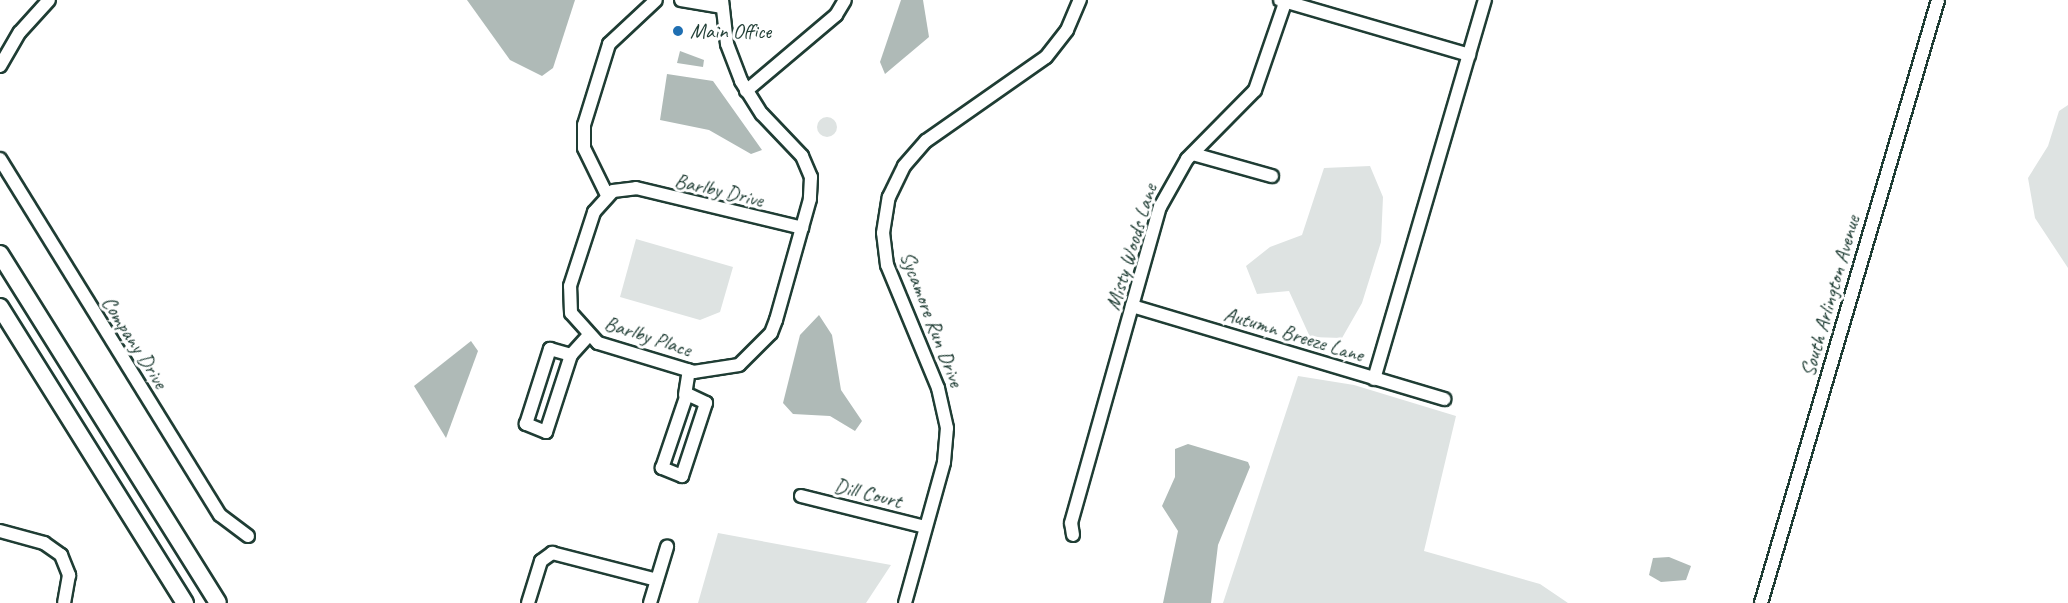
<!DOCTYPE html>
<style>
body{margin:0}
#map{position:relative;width:2068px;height:603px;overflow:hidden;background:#fff;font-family:Caveat,sans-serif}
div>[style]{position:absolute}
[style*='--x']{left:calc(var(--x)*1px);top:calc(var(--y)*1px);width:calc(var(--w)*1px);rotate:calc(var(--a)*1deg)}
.green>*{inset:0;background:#dee3e2}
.round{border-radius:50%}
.water>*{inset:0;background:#afbab7}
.roads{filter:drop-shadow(2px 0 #1f3d34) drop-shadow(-2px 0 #1f3d34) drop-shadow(0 2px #1f3d34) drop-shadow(0 -2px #1f3d34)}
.minor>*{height:12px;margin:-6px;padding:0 6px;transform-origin:6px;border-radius:6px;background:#fff}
.highway>*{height:16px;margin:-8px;padding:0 8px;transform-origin:8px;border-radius:8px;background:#fff}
.dots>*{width:16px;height:16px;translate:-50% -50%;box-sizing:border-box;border:3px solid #fff;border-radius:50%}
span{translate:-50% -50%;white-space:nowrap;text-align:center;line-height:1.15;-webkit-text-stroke:6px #fff;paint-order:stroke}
.poi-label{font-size:21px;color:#1f3d34}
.left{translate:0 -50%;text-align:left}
.street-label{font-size:21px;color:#1f3d34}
</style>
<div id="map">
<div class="green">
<div style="clip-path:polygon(2068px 105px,2068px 268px,2035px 218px,2028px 178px,2048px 146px,2059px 111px)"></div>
<div class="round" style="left:817px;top:117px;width:20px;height:20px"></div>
<div style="clip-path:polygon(1370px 166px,1383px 197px,1381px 242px,1362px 303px,1342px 338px,1310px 337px,1289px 291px,1257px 294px,1246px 266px,1270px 247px,1302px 235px,1324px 168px)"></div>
<div style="clip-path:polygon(636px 239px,733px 267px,720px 312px,700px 320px,620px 297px)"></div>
<div style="clip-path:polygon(1298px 376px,1354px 385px,1456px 416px,1424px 551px,1540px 584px,1568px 603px,1223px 603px)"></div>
<div style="clip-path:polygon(718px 533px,891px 565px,866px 603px,698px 603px)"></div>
</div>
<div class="water">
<div style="clip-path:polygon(467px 0,575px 0,553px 68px,542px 76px,510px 60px)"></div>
<div style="clip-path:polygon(901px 0,923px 0,929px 37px,885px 74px,880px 62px)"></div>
<div style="clip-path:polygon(680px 51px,704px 60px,703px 67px,677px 63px)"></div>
<div style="clip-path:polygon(667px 74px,713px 81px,762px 150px,751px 154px,709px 130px,660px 120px)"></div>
<div style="clip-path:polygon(819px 315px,832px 335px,841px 390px,862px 421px,855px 431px,830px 416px,793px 414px,783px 403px,800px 335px)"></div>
<div style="clip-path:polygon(471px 341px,478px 351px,446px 438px,414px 386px)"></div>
<div style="clip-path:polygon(1188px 444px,1248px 462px,1250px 467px,1218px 545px,1211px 603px,1163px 603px,1178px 531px,1162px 506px,1175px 477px,1175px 449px)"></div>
<div style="clip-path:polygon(1669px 557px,1691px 566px,1686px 580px,1661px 582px,1649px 575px,1653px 558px)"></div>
</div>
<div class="roads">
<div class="minor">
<div style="--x:681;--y:0;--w:42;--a:9.7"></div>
<div style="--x:722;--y:0;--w:44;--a:83.5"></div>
<div style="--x:727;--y:44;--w:40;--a:69"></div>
<div style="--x:741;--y:81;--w:39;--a:58"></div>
<div style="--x:762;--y:114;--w:58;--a:46.4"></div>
<div style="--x:802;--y:156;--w:23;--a:67"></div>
<div style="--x:811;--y:177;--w:22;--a:93"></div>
<div style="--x:810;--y:199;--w:126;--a:105.7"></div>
<div style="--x:776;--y:320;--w:14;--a:111"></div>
<div style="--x:771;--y:333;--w:45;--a:135"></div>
<div style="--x:739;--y:365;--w:46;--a:171.2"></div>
<div style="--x:694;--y:372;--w:100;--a:-163.2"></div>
<div style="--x:598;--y:343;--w:40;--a:-132"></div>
<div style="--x:571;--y:313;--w:27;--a:-92"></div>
<div style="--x:570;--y:286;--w:78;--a:-72"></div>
<div style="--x:594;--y:212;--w:28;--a:-48"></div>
<div style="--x:613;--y:191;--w:23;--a:-7"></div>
<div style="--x:636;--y:188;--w:171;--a:13.5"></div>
<div style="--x:1280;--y:0;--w:197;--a:16.2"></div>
<div style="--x:0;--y:66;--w:39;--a:-60"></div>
<div style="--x:20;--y:32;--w:43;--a:-47.8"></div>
<div style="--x:746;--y:91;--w:118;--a:-40.2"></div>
<div style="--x:836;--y:15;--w:17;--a:-59"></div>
<div style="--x:1193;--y:154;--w:82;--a:15.6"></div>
<div style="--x:0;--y:159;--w:418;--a:58.3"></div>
<div style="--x:220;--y:515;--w:35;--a:37"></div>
<div style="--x:607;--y:195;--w:52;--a:-116.1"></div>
<div style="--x:584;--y:148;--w:23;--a:-90"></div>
<div style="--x:584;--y:125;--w:85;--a:-72.8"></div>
<div style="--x:609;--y:44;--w:64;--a:-43.1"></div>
<div style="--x:1132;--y:306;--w:326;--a:16.6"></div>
<div style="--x:550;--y:349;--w:22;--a:16"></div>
<div style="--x:571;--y:355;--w:81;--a:108"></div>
<div style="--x:546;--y:432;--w:22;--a:-158"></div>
<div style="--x:526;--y:424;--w:79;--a:-72.3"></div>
<div style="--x:571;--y:355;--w:25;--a:-48"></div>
<div style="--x:1374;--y:379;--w:395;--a:-73.7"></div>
<div style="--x:687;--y:394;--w:21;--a:25"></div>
<div style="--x:706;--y:403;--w:77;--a:108.2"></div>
<div style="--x:682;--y:476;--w:22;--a:-158"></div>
<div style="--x:662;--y:468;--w:78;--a:-71.3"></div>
<div style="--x:685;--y:395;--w:25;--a:-81"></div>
<div style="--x:801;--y:496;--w:128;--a:14"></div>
<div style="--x:0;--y:531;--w:46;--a:15.3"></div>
<div style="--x:44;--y:543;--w:21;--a:35"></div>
<div style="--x:61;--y:555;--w:22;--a:68"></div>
<div style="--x:69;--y:575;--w:28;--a:100"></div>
<div style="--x:1073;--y:535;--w:12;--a:-99"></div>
<div style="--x:1071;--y:523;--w:328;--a:-74.3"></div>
<div style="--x:1160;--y:207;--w:55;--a:-60.6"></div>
<div style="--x:1187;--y:159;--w:97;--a:-45.4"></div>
<div style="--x:1255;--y:90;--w:95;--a:-71"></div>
<div style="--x:528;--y:603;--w:44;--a:-72.8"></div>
<div style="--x:541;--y:561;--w:14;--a:-36"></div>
<div style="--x:552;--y:553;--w:108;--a:14.4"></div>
<div style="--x:650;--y:603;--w:59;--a:-73.1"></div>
<div style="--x:905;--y:603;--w:146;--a:-74.5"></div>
<div style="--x:944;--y:462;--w:34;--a:-85"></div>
<div style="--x:947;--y:428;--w:41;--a:-102.7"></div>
<div style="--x:938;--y:388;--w:133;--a:-112.5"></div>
<div style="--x:887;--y:265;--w:32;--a:-97"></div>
<div style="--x:883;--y:233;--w:36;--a:-81"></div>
<div style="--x:889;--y:197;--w:34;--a:-64"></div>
<div style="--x:904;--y:166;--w:33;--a:-49"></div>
<div style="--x:926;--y:141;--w:146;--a:-35"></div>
<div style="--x:1046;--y:57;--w:34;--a:-52"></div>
<div style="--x:1067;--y:30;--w:33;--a:-67"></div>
<div style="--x:1761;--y:603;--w:628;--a:-73.64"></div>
</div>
<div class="highway">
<div style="--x:0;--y:254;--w:411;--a:58"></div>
<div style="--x:0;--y:307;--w:349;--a:58"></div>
</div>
</div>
<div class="dots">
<div style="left:678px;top:31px;background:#1f6fb2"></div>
</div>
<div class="poi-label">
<span class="left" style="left:690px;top:31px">Main Office</span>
</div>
<div class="street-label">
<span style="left:719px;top:190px;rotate:13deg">Barlby Drive</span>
<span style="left:1131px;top:247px;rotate:-73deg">Misty Woods Lane</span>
<span style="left:1830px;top:296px;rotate:-74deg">South Arlington Avenue</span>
<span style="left:932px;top:319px;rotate:69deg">Sycamore Run Drive</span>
<span style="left:1294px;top:334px;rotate:17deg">Autumn Breeze Lane</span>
<span style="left:648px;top:336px;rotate:18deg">Barlby Place</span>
<span style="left:135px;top:342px;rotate:58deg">Company Drive</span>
<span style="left:868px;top:493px;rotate:14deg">Dill Court</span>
</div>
</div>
